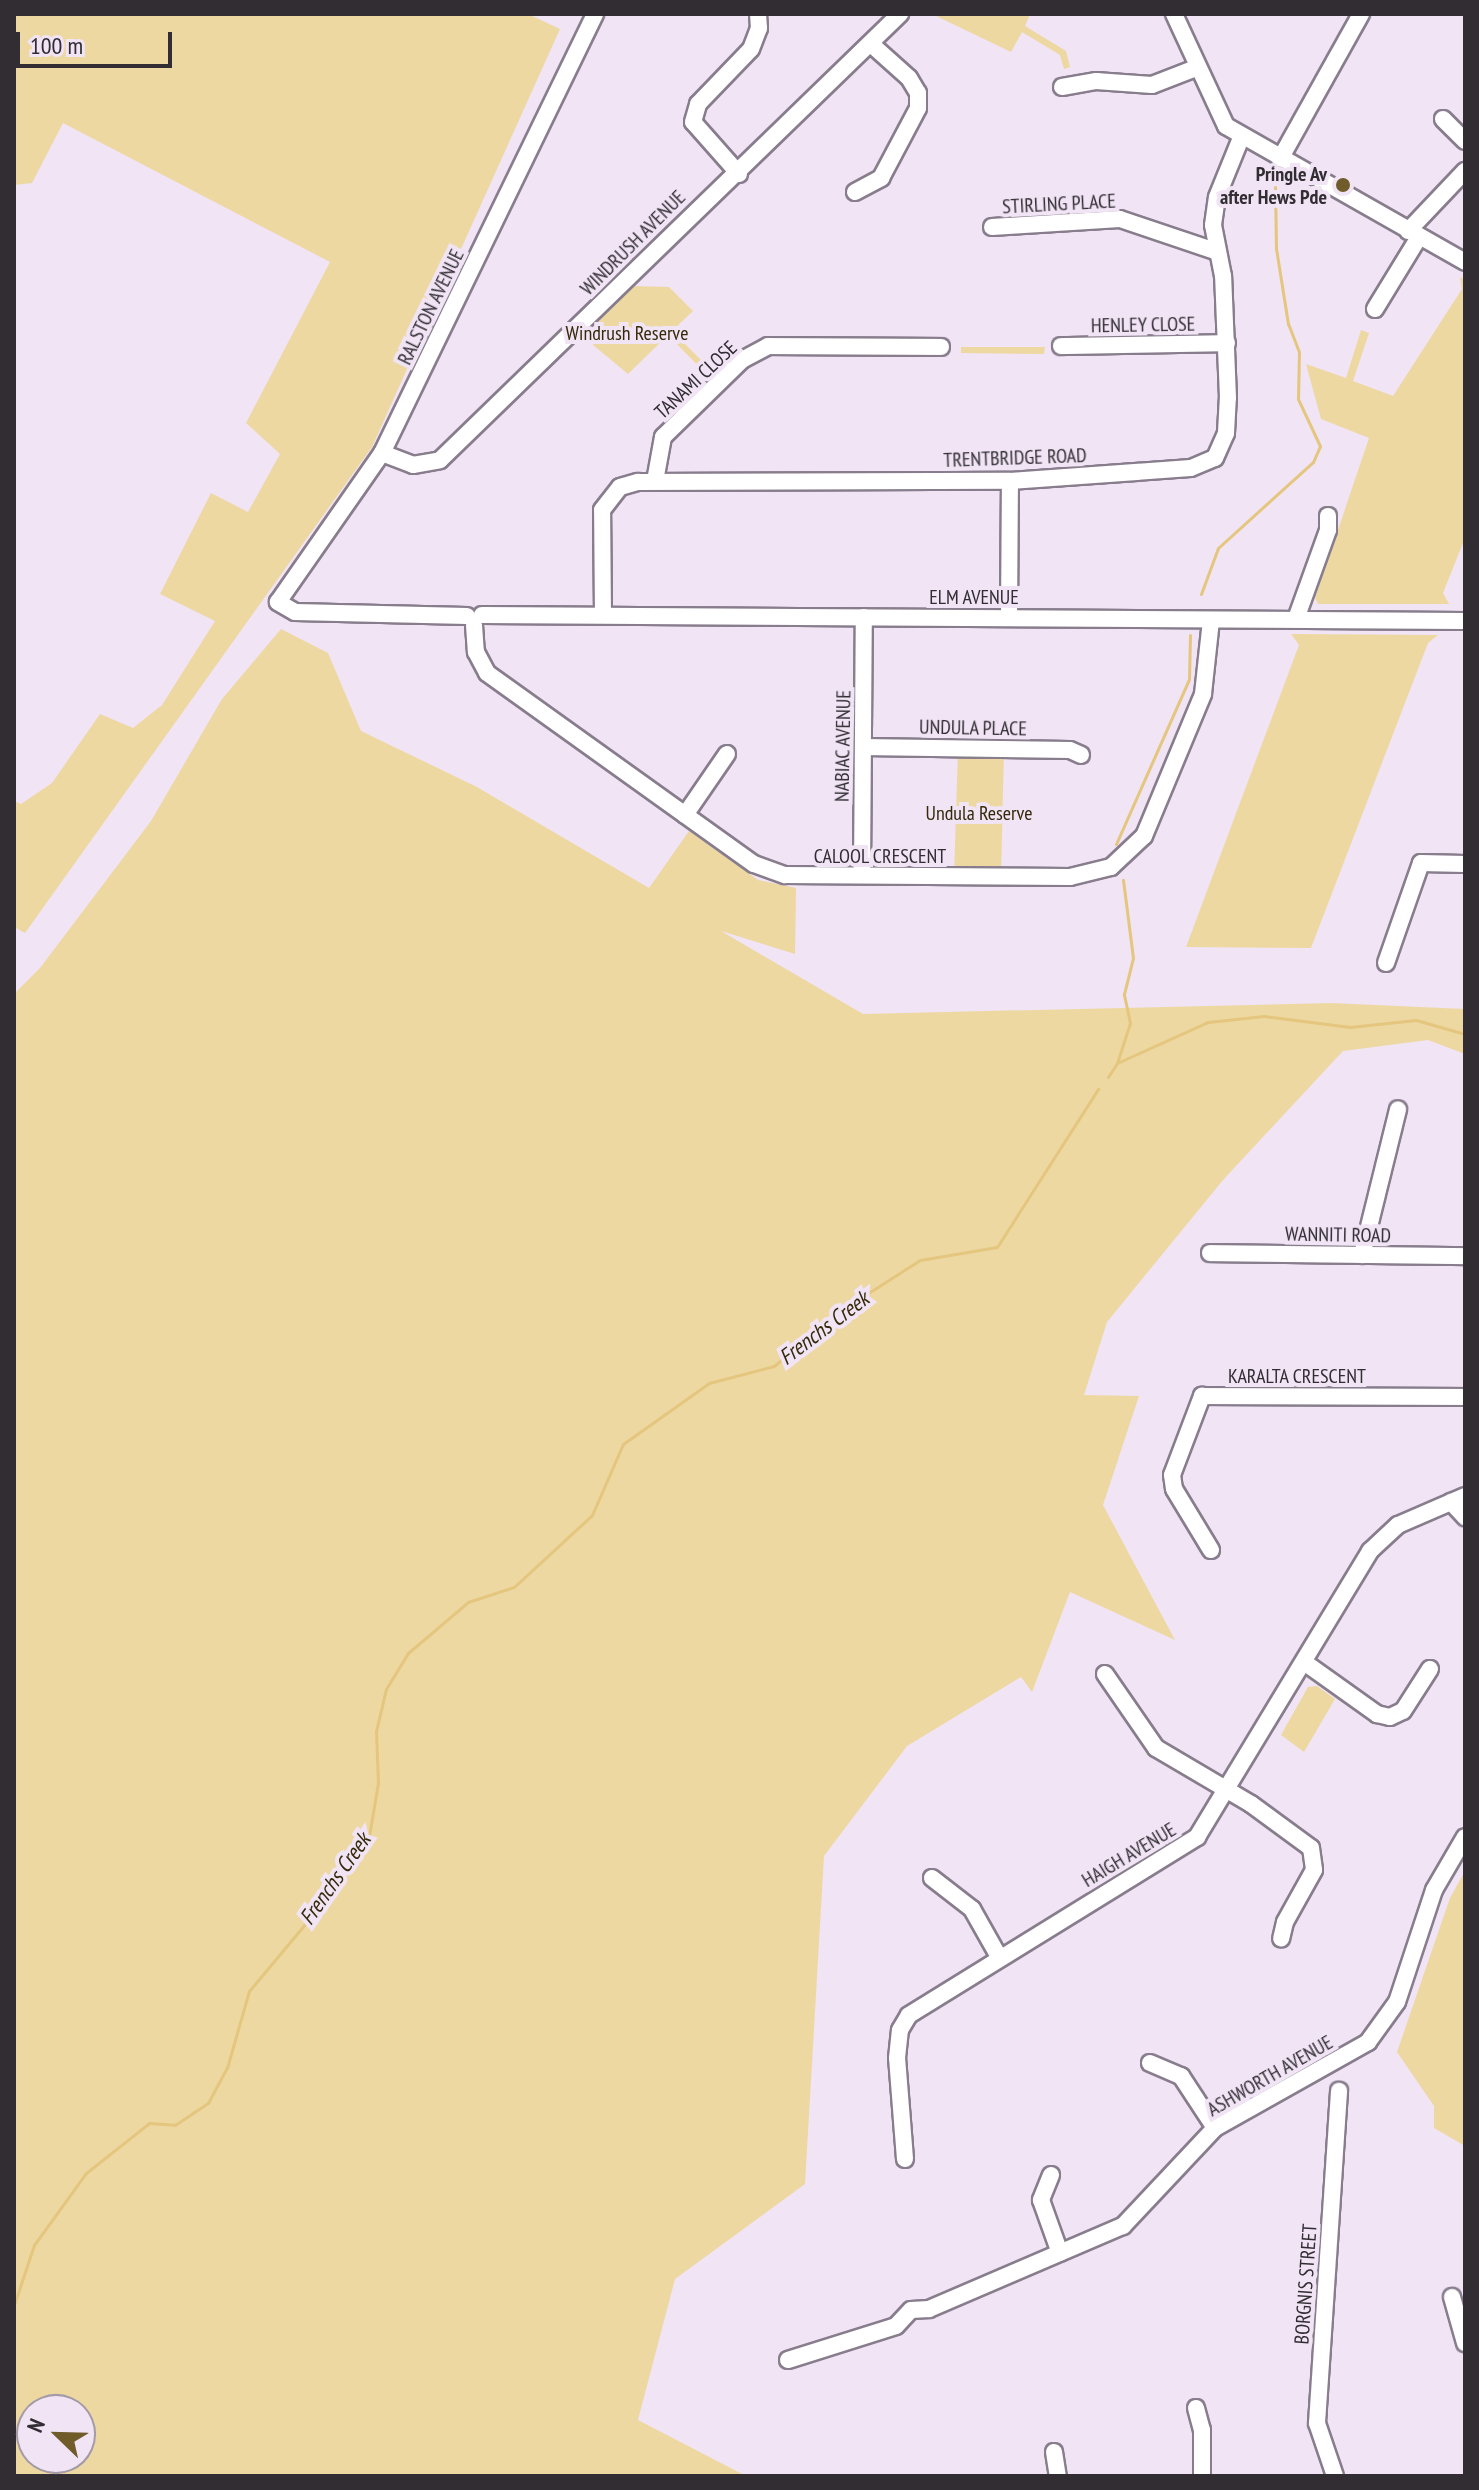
<!DOCTYPE html>
<style>
body{margin:0}
#map{position:relative;width:1479px;height:2490px;overflow:hidden;background:#f0e4f5;font-family:"PT Sans Narrow",sans-serif}
div>[style]{position:absolute}
[style*='--x']{left:calc(var(--x)*1px);top:calc(var(--y)*1px);width:calc(var(--w)*1px);rotate:calc(var(--a)*1deg)}
.green>*{inset:0;background:#eed8a2}
.stream>*{height:3px;margin:-1.5px;padding:0 1.5px;transform-origin:1.5px;border-radius:1.5px;background:#e4c67e}
.roads{filter:drop-shadow(2px 0 #887d8d) drop-shadow(-2px 0 #887d8d) drop-shadow(0 2px #887d8d) drop-shadow(0 -2px #887d8d)}
.minor>*{height:16px;margin:-8px;padding:0 8px;transform-origin:8px;border-radius:8px;background:#fff}
.dots>*{width:22px;height:22px;translate:-50% -50%;box-sizing:border-box;border:4px solid #f0e4f5;border-radius:50%}
span{translate:-50% -50%;white-space:nowrap;text-align:center;line-height:1.15;-webkit-text-stroke:8px #f0e4f5;paint-order:stroke}
.poi-label{font-size:20px;color:#312d33;font-weight:700}
.right{translate:-100% -50%;text-align:right}
.street-label{font-size:20px;color:#312d33}
.park-label{font-size:20px;color:#352908}
.water-label{font-size:22px;color:#362908;font-style:italic}
.frame{position:absolute;inset:0;border:16px solid #312d33;pointer-events:none}
.north{position:absolute;left:16px;top:2394px;width:80px;height:80px;box-sizing:border-box;background:#f0e4f5;border:2px solid #a49ba7;border-radius:50%;rotate:293deg;font-size:22px;font-weight:700;line-height:32px;text-align:center;color:#312d33}
.north::after{content:'';display:block;margin:auto;width:28px;height:36px;background:#705c2b;clip-path:polygon(50% 0,100% 100%,50% 72%,0 100%)}
.scale{position:absolute;left:16px;top:32px;width:156px;height:36px;box-sizing:border-box;border:4px solid #312d33;border-top:0;padding-left:10px;font-size:24px;line-height:28px;white-space:nowrap;color:#312d33;-webkit-text-stroke:6px #f0e4f5;paint-order:stroke}
</style>
<div id="map">
<div class="green">
<div style="clip-path:polygon(14px 14px,528px 14px,560px 29px,372px 447px,25px 933px,14px 927px,14px 801px,21px 804px,52px 783px,100px 714px,133px 728px,162px 705px,215px 621px,160px 594px,211px 493px,248px 512px,280px 454px,246px 423px,330px 262px,63px 123px,32px 183px,14px 185px)"></div>
<div style="clip-path:polygon(932px 14px,1030px 14px,1025px 26px,1066px 51px,1070px 67px,1064px 69px,1060px 55px,1022px 32px,1011px 52px)"></div>
<div style="clip-path:polygon(1460px 277px,1465px 280px,1465px 538px,1443px 593px,1449px 604px,1318px 604px,1315px 598px,1369px 438px,1321px 419px,1306px 364px,1346px 378px,1361px 330px,1369px 333px,1353px 381px,1393px 396px,1462px 289px)"></div>
<div style="clip-path:polygon(633px 286px,669px 287px,693px 311px,672px 331px,714px 373px,709px 377px,668px 335px,628px 374px,593px 345px,593px 326px)"></div>
<div style="clip-path:polygon(961px 347px,1045px 347px,1044px 354px,961px 353px)"></div>
<div style="clip-path:polygon(evenodd,281px 629px,328px 653px,361px 731px,477px 787px,649px 888px,689px 831px,758px 880px,796px 888px,795px 954px,721px 931px,863px 1014px,1331px 1003px,1465px 1009px,1465px 1054px,1428px 1040px,1343px 1051px,1223px 1180px,1107px 1322px,1084px 1395px,1139px 1396px,1103px 1505px,1175px 1640px,1070px 1592px,1032px 1692px,1021px 1677px,907px 1746px,824px 1856px,805px 2184px,675px 2279px,638px 2420px,746px 2476px,14px 2476px,14px 994px,40px 968px,151px 821px,222px 699px,281px 629px,32px 2410px,80px 2410px,80px 2458px,32px 2458px,32px 2410px)"></div>
<div style="clip-path:polygon(1291px 634px,1438px 635px,1428px 643px,1311px 948px,1186px 947px,1299px 645px)"></div>
<div style="clip-path:polygon(958px 748px,1004px 749px,1001px 877px,954px 876px)"></div>
<div style="clip-path:polygon(1317px 1686px,1335px 1699px,1304px 1752px,1281px 1735px,1308px 1687px)"></div>
<div style="clip-path:polygon(1465px 1871px,1465px 2146px,1434px 2128px,1434px 2106px,1397px 2052px,1450px 1898px)"></div>
</div>
<div class="stream">
<div style="--x:1201;--y:594;--w:49;--a:-69.7"></div>
<div style="--x:1218;--y:548;--w:128;--a:-42.2"></div>
<div style="--x:1313;--y:462;--w:17;--a:-66"></div>
<div style="--x:1320;--y:446;--w:52;--a:-115.1"></div>
<div style="--x:1298;--y:399;--w:47;--a:-88.8"></div>
<div style="--x:1299;--y:352;--w:30;--a:-111"></div>
<div style="--x:1288;--y:324;--w:77;--a:-99"></div>
<div style="--x:1276;--y:248;--w:61;--a:-90.9"></div>
<div style="--x:1116;--y:844;--w:180;--a:-66.1"></div>
<div style="--x:1189;--y:679;--w:44;--a:-88.7"></div>
<div style="--x:1117;--y:1063;--w:42;--a:-72"></div>
<div style="--x:1130;--y:1023;--w:30;--a:-102"></div>
<div style="--x:1124;--y:994;--w:37;--a:-76"></div>
<div style="--x:1133;--y:958;--w:79;--a:-97.3"></div>
<div style="--x:1108;--y:1077;--w:17;--a:-57"></div>
<div style="--x:1117;--y:1063;--w:100;--a:-24.3"></div>
<div style="--x:1208;--y:1022;--w:56;--a:-6.1"></div>
<div style="--x:1264;--y:1016;--w:87;--a:7.3"></div>
<div style="--x:1350;--y:1027;--w:66;--a:-6.1"></div>
<div style="--x:1416;--y:1020;--w:51;--a:15.9"></div>
<div style="--x:14;--y:2305;--w:63;--a:-71.6"></div>
<div style="--x:34;--y:2245;--w:89;--a:-54.2"></div>
<div style="--x:86;--y:2173;--w:80;--a:-38.4"></div>
<div style="--x:149;--y:2123;--w:26;--a:4"></div>
<div style="--x:175;--y:2125;--w:40;--a:-34"></div>
<div style="--x:208;--y:2103;--w:40;--a:-62"></div>
<div style="--x:227;--y:2068;--w:80;--a:-74.1"></div>
<div style="--x:249;--y:1991;--w:119;--a:-50.1"></div>
<div style="--x:325;--y:1900;--w:78;--a:-55.5"></div>
<div style="--x:369;--y:1836;--w:54;--a:-80.4"></div>
<div style="--x:378;--y:1783;--w:52;--a:-92.2"></div>
<div style="--x:376;--y:1731;--w:43;--a:-76.6"></div>
<div style="--x:386;--y:1689;--w:42;--a:-58.6"></div>
<div style="--x:408;--y:1653;--w:79;--a:-40.4"></div>
<div style="--x:468;--y:1602;--w:48;--a:-18.1"></div>
<div style="--x:514;--y:1587;--w:106;--a:-42.7"></div>
<div style="--x:592;--y:1515;--w:77;--a:-66.4"></div>
<div style="--x:623;--y:1444;--w:105;--a:-35.3"></div>
<div style="--x:709;--y:1383;--w:67;--a:-14.7"></div>
<div style="--x:774;--y:1366;--w:82;--a:-40.1"></div>
<div style="--x:837;--y:1313;--w:98;--a:-32.6"></div>
<div style="--x:920;--y:1260;--w:78;--a:-9.6"></div>
<div style="--x:997;--y:1247;--w:188;--a:-57.4"></div>
</div>
<div class="roads">
<div class="minor">
<div style="--x:1174;--y:14;--w:123;--a:65.1"></div>
<div style="--x:1226;--y:126;--w:275;--a:29.6"></div>
<div style="--x:1062;--y:87;--w:35;--a:-10"></div>
<div style="--x:1096;--y:81;--w:56;--a:4.1"></div>
<div style="--x:1152;--y:85;--w:47;--a:-21.1"></div>
<div style="--x:1443;--y:119;--w:31;--a:45"></div>
<div style="--x:1280;--y:159;--w:166;--a:-60.8"></div>
<div style="--x:739;--y:174;--w:69;--a:-131.5"></div>
<div style="--x:693;--y:122;--w:19;--a:-74"></div>
<div style="--x:698;--y:104;--w:76;--a:-46.1"></div>
<div style="--x:751;--y:49;--w:22;--a:-69"></div>
<div style="--x:759;--y:28;--w:14;--a:-94"></div>
<div style="--x:855;--y:192;--w:30;--a:-28"></div>
<div style="--x:881;--y:178;--w:79;--a:-62.1"></div>
<div style="--x:918;--y:108;--w:15;--a:-90"></div>
<div style="--x:918;--y:93;--w:17;--a:-121"></div>
<div style="--x:909;--y:78;--w:51;--a:-138.2"></div>
<div style="--x:992;--y:227;--w:128;--a:-3.6"></div>
<div style="--x:1120;--y:219;--w:103;--a:18.6"></div>
<div style="--x:1408;--y:231;--w:83;--a:-46.5"></div>
<div style="--x:1375;--y:309;--w:84;--a:-58.6"></div>
<div style="--x:1061;--y:346;--w:166;--a:-1"></div>
<div style="--x:382;--y:453;--w:33;--a:21"></div>
<div style="--x:413;--y:465;--w:27;--a:-10"></div>
<div style="--x:440;--y:460;--w:641;--a:-44.11"></div>
<div style="--x:655;--y:481;--w:45;--a:-79.7"></div>
<div style="--x:663;--y:437;--w:110;--a:-44.3"></div>
<div style="--x:742;--y:360;--w:30;--a:-28"></div>
<div style="--x:768;--y:346;--w:173;--a:0.3"></div>
<div style="--x:482;--y:615;--w:983;--a:0.35"></div>
<div style="--x:603;--y:615;--w:105;--a:-90.5"></div>
<div style="--x:602;--y:510;--w:29;--a:-52"></div>
<div style="--x:620;--y:487;--w:19;--a:-16"></div>
<div style="--x:638;--y:482;--w:372;--a:-0.2"></div>
<div style="--x:1010;--y:481;--w:181;--a:-4.1"></div>
<div style="--x:1191;--y:468;--w:26;--a:-23"></div>
<div style="--x:1215;--y:458;--w:27;--a:-66"></div>
<div style="--x:1226;--y:433;--w:35;--a:-87"></div>
<div style="--x:1228;--y:398;--w:122;--a:-92.3"></div>
<div style="--x:1223;--y:276;--w:52;--a:-101.1"></div>
<div style="--x:1213;--y:225;--w:28;--a:-82"></div>
<div style="--x:1217;--y:197;--w:64;--a:-67.9"></div>
<div style="--x:467;--y:616;--w:172;--a:-178.7"></div>
<div style="--x:295;--y:612;--w:20;--a:-150"></div>
<div style="--x:278;--y:602;--w:182;--a:-55.1"></div>
<div style="--x:382;--y:453;--w:488;--a:-64.1"></div>
<div style="--x:1009;--y:617;--w:136;--a:-89.6"></div>
<div style="--x:1296;--y:619;--w:95;--a:-70.2"></div>
<div style="--x:1328;--y:530;--w:14;--a:-90"></div>
<div style="--x:474;--y:625;--w:27;--a:86"></div>
<div style="--x:476;--y:652;--w:24;--a:62"></div>
<div style="--x:487;--y:673;--w:328;--a:35.6"></div>
<div style="--x:754;--y:864;--w:33;--a:20"></div>
<div style="--x:785;--y:875;--w:285;--a:0.4"></div>
<div style="--x:1070;--y:877;--w:42;--a:-13.7"></div>
<div style="--x:1111;--y:867;--w:45;--a:-43.2"></div>
<div style="--x:1144;--y:836;--w:154;--a:-67.4"></div>
<div style="--x:1203;--y:694;--w:74;--a:-83.8"></div>
<div style="--x:863;--y:747;--w:207;--a:0.8"></div>
<div style="--x:1070;--y:750;--w:12;--a:24"></div>
<div style="--x:685;--y:815;--w:74;--a:-55.5"></div>
<div style="--x:862;--y:875;--w:258;--a:-89.6"></div>
<div style="--x:1386;--y:963;--w:106;--a:-70.7"></div>
<div style="--x:1421;--y:863;--w:44;--a:1.3"></div>
<div style="--x:1210;--y:1253;--w:255;--a:0.7"></div>
<div style="--x:1362;--y:1255;--w:150;--a:-76.1"></div>
<div style="--x:1451;--y:1502;--w:21;--a:47"></div>
<div style="--x:1211;--y:1550;--w:71;--a:-121.2"></div>
<div style="--x:1174;--y:1489;--w:14;--a:-98"></div>
<div style="--x:1172;--y:1475;--w:85;--a:-69.2"></div>
<div style="--x:1202;--y:1396;--w:263;--a:0.2"></div>
<div style="--x:1304;--y:1662;--w:90;--a:35.5"></div>
<div style="--x:1377;--y:1714;--w:13;--a:13"></div>
<div style="--x:1390;--y:1717;--w:14;--a:-25"></div>
<div style="--x:1403;--y:1711;--w:50;--a:-57.3"></div>
<div style="--x:1105;--y:1674;--w:90;--a:55.4"></div>
<div style="--x:1156;--y:1748;--w:110;--a:30.5"></div>
<div style="--x:1251;--y:1804;--w:74;--a:36.3"></div>
<div style="--x:1311;--y:1848;--w:22;--a:82"></div>
<div style="--x:1314;--y:1870;--w:60;--a:119.1"></div>
<div style="--x:1285;--y:1922;--w:17;--a:103"></div>
<div style="--x:932;--y:1878;--w:51;--a:37.8"></div>
<div style="--x:972;--y:1909;--w:55;--a:60.6"></div>
<div style="--x:1150;--y:2063;--w:34;--a:23"></div>
<div style="--x:1181;--y:2076;--w:62;--a:56.8"></div>
<div style="--x:905;--y:2159;--w:101;--a:-94.5"></div>
<div style="--x:897;--y:2058;--w:28;--a:-84"></div>
<div style="--x:900;--y:2030;--w:17;--a:-59"></div>
<div style="--x:909;--y:2015;--w:339;--a:-31.7"></div>
<div style="--x:1197;--y:1837;--w:334;--a:-58.8"></div>
<div style="--x:1370;--y:1551;--w:38;--a:-43"></div>
<div style="--x:1398;--y:1525;--w:73;--a:-23.4"></div>
<div style="--x:1051;--y:2175;--w:27;--a:112"></div>
<div style="--x:1041;--y:2200;--w:56;--a:70.3"></div>
<div style="--x:1452;--y:2297;--w:48;--a:74.2"></div>
<div style="--x:788;--y:2360;--w:113;--a:-17.5"></div>
<div style="--x:896;--y:2326;--w:22;--a:-47"></div>
<div style="--x:911;--y:2310;--w:18;--a:-3"></div>
<div style="--x:929;--y:2309;--w:211;--a:-23.2"></div>
<div style="--x:1123;--y:2226;--w:134;--a:-46.8"></div>
<div style="--x:1215;--y:2128;--w:176;--a:-29.3"></div>
<div style="--x:1368;--y:2042;--w:49;--a:-54.1"></div>
<div style="--x:1397;--y:2002;--w:118;--a:-71.7"></div>
<div style="--x:1434;--y:1890;--w:61;--a:-59.7"></div>
<div style="--x:1196;--y:2408;--w:23;--a:75"></div>
<div style="--x:1202;--y:2430;--w:46;--a:90"></div>
<div style="--x:1054;--y:2452;--w:24;--a:81"></div>
<div style="--x:1335;--y:2476;--w:56;--a:-108.8"></div>
<div style="--x:1317;--y:2423;--w:333;--a:-86.2"></div>
</div>
</div>
<div class="dots">
<div style="left:1343px;top:185px;background:#705c2b"></div>
</div>
<div class="poi-label">
<span class="right" style="left:1327px;top:186px">Pringle Av<br>after Hews Pde</span>
</div>
<div class="street-label">
<span style="left:1059px;top:204px;rotate:-3deg">STIRLING PLACE</span>
<span style="left:633px;top:243px;rotate:-45deg">WINDRUSH AVENUE</span>
<span style="left:431px;top:307px;rotate:-64deg">RALSTON AVENUE</span>
<span style="left:1143px;top:325px;rotate:-1deg">HENLEY CLOSE</span>
<span style="left:696px;top:380px;rotate:-43deg">TANAMI CLOSE</span>
<span style="left:1015px;top:458px;rotate:-2deg">TRENTBRIDGE ROAD</span>
<span style="left:974px;top:597px">ELM AVENUE</span>
<span style="left:973px;top:728px;rotate:1deg">UNDULA PLACE</span>
<span style="left:843px;top:746px;rotate:-89deg">NABIAC AVENUE</span>
<span style="left:880px;top:856px">CALOOL CRESCENT</span>
<span style="left:1338px;top:1235px;rotate:1deg">WANNITI ROAD</span>
<span style="left:1297px;top:1376px">KARALTA CRESCENT</span>
<span style="left:1129px;top:1855px;rotate:-31deg">HAIGH AVENUE</span>
<span style="left:1270px;top:2076px;rotate:-30deg">ASHWORTH AVENUE</span>
<span style="left:1306px;top:2284px;rotate:-86deg">BORGNIS STREET</span>
</div>
<div class="park-label">
<span style="left:627px;top:333px">Windrush Reserve</span>
<span style="left:979px;top:813px">Undula Reserve</span>
</div>
<div class="water-label">
<span style="left:824px;top:1328px;rotate:-37deg">Frenchs Creek</span>
<span style="left:335px;top:1879px;rotate:-55deg">Frenchs Creek</span>
</div>
<div class="frame"></div>
<div class="north">N</div>
<div class="scale">100 m</div>
</div>
